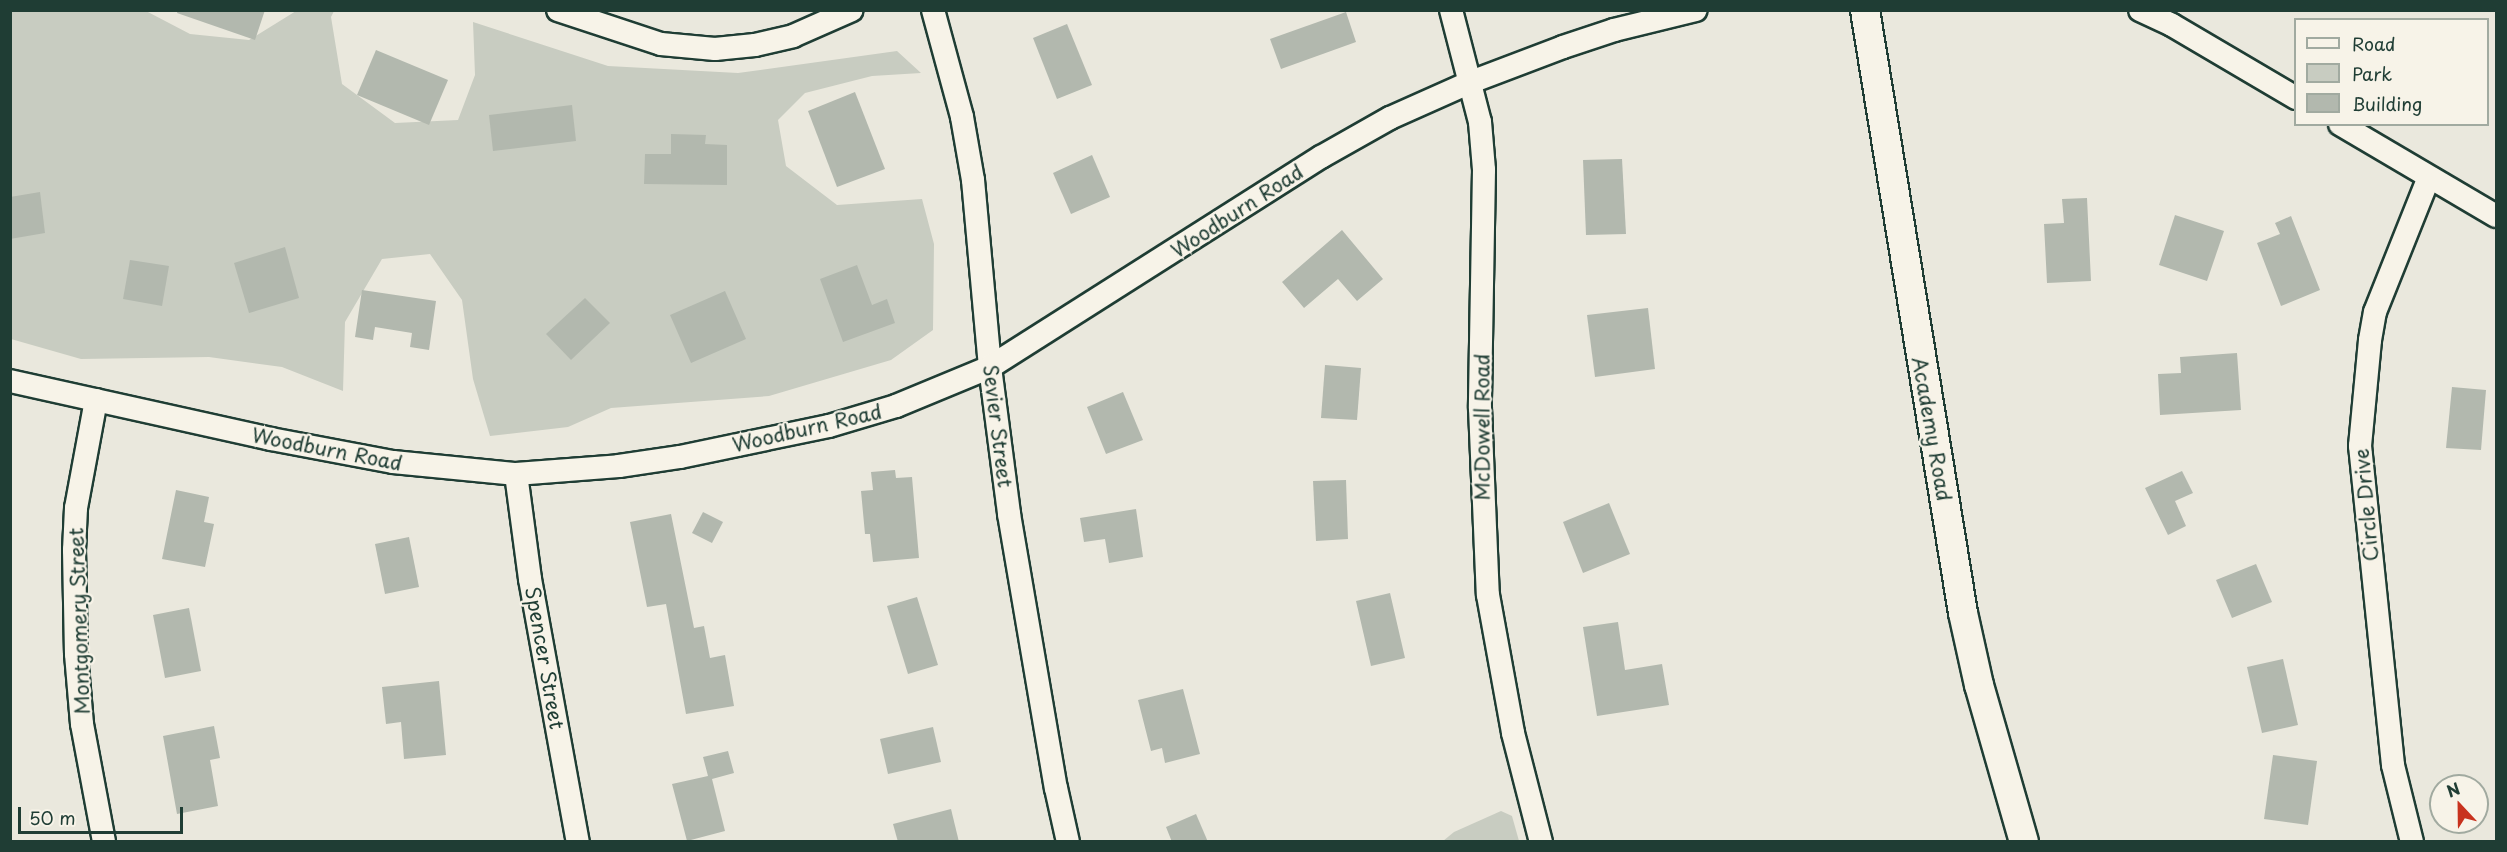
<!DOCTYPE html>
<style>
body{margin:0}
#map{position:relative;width:2507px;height:852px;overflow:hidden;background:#eae8dd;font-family:"Playpen Sans",sans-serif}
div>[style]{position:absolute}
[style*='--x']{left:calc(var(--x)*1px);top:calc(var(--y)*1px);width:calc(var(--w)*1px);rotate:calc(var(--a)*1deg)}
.green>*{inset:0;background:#c8ccc1}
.building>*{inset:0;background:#b2b8ae}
.roads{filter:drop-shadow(2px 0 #1f3d34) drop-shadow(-2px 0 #1f3d34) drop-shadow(0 2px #1f3d34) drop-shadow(0 -2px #1f3d34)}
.minor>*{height:22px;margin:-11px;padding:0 11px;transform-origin:11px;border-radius:11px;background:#f7f3e8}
.major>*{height:28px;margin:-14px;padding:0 14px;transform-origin:14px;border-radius:14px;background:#f7f3e8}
span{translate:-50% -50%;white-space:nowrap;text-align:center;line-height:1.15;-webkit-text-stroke:4.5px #f7f3e8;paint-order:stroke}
.street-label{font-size:20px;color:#1f3d34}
.frame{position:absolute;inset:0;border:12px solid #1f3d34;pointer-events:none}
.legend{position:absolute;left:2294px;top:18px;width:195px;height:108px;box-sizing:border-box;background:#f7f3e8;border:2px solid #a1aaa0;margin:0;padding:8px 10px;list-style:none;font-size:18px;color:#1f3d34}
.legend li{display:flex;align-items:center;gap:12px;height:30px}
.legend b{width:30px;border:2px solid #a1aaa0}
.north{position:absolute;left:2429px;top:774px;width:60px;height:60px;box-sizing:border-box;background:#f7f3e8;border:2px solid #a1aaa0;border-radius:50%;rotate:338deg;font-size:16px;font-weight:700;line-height:24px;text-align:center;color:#1f3d34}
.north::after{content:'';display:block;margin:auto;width:21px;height:27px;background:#c8321e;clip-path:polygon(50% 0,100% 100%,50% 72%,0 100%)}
.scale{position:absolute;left:18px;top:807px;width:165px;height:27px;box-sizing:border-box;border:3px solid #1f3d34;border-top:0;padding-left:8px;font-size:18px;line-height:21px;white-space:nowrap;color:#1f3d34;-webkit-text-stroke:4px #f7f3e8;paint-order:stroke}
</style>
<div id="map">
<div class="green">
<div style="clip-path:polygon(10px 11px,146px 11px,190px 34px,249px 40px,296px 11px,334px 11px,331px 17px,342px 84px,395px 123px,458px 120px,475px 75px,473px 22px,608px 66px,738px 73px,897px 51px,921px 73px,872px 76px,805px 93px,778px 120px,786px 166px,837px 205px,922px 199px,934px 244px,933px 330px,891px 360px,769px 396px,611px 408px,568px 427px,490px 436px,473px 379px,462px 300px,430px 254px,382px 259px,345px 322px,343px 391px,282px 367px,209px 357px,81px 359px,11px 339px)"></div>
<div style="clip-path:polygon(1501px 811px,1512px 816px,1519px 841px,1443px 841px,1454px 832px)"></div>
</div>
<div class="building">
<div style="clip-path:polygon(178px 10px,265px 10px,255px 40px,177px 13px)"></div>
<div style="clip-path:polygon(1346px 12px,1356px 42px,1281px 69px,1270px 39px)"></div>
<div style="clip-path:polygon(1067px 24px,1092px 85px,1057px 99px,1033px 38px)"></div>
<div style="clip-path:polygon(376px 50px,448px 80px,429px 125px,357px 95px)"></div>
<div style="clip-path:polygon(855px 92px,885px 169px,837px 187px,808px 111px)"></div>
<div style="clip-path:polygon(572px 105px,576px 141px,493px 151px,489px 115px)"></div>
<div style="clip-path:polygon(671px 134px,706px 135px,705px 144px,727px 145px,727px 185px,644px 184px,645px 154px,671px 154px)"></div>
<div style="clip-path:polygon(1092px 155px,1110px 197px,1071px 214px,1053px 173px)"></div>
<div style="clip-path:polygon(1622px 159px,1626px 234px,1586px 235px,1583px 160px)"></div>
<div style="clip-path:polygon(40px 192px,45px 233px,10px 239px,10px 197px)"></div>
<div style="clip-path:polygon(2087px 198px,2091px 281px,2047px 283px,2044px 224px,2064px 223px,2062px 199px)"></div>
<div style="clip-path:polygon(2175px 215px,2224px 231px,2207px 281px,2159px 265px)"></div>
<div style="clip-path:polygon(2291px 216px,2320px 290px,2281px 306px,2257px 243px,2280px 234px,2275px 223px)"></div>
<div style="clip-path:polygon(1342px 230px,1383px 279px,1357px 301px,1338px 279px,1304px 308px,1282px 282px)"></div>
<div style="clip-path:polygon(285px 247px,299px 298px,249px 313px,234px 263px)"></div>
<div style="clip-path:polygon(130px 260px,169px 266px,162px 306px,123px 299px)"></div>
<div style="clip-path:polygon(857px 265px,872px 305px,887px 299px,895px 323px,843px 342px,820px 279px)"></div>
<div style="clip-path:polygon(362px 290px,436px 301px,429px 350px,410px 347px,412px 333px,375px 327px,373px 340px,355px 337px)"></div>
<div style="clip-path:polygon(725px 291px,746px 339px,691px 363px,670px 315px)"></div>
<div style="clip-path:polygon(585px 298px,610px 323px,571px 360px,546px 334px)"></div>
<div style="clip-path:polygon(1648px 308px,1655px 369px,1595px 377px,1587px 315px)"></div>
<div style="clip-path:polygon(2237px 353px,2241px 410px,2160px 415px,2158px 374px,2181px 373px,2180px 357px)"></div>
<div style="clip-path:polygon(1325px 365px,1361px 368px,1357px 420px,1321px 418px)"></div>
<div style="clip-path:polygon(2452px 387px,2486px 390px,2481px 450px,2446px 448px)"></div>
<div style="clip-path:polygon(1123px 392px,1143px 440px,1106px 454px,1087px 407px)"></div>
<div style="clip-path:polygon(895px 470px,896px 478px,912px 477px,919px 558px,873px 562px,870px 534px,865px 534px,861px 491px,873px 490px,871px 472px)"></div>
<div style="clip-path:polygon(2182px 471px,2193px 493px,2175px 501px,2186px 526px,2168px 535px,2145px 488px)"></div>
<div style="clip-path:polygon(1346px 480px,1348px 539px,1316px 541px,1313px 481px)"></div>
<div style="clip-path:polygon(176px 490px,209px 497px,204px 522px,214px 524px,205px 567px,162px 559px)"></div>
<div style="clip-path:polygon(1609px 503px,1630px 554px,1583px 573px,1563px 522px)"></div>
<div style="clip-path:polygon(1136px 509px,1143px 557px,1109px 563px,1105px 539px,1084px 542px,1080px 518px)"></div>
<div style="clip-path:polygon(703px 512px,723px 522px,712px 543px,692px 533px)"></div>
<div style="clip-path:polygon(671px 514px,694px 628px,704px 626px,710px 658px,725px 655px,734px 706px,686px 714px,666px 604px,647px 607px,630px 522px)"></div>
<div style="clip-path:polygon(409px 537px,419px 587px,385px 594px,375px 544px)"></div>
<div style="clip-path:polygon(2256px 564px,2272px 602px,2232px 618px,2216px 580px)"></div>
<div style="clip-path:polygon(1390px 593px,1405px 658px,1371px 666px,1356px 601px)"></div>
<div style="clip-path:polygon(917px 597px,938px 665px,908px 674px,887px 606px)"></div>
<div style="clip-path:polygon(189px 608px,201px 671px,165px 678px,153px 615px)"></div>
<div style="clip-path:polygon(1618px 622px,1625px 670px,1662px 664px,1669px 705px,1597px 716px,1583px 627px)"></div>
<div style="clip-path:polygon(2283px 659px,2298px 725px,2262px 733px,2247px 667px)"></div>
<div style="clip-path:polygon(439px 681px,446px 755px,404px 759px,401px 722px,386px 724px,382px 687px)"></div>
<div style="clip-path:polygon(1183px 689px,1200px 754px,1165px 763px,1162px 748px,1151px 751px,1138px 700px)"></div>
<div style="clip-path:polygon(214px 726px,220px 758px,210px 760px,218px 806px,177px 814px,163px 736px)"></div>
<div style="clip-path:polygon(933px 727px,941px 762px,888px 774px,880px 739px)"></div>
<div style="clip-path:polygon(728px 751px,734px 773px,712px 779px,725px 831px,687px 841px,672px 784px,708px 776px,703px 757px)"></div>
<div style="clip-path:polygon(2273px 755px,2317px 761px,2308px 825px,2264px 819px)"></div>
<div style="clip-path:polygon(951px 809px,959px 842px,898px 842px,893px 824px)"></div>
<div style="clip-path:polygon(1196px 814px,1208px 842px,1172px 842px,1166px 827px)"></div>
</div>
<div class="roads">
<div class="minor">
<div style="--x:558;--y:10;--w:108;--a:18.3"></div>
<div style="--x:661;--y:44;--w:54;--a:5.3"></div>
<div style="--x:715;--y:49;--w:40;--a:-5.7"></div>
<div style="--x:755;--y:45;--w:39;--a:-13"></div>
<div style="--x:793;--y:36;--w:64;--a:-23.8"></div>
<div style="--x:933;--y:10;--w:111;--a:74.8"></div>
<div style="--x:962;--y:117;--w:64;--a:80.1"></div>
<div style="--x:973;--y:180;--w:188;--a:84.8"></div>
<div style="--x:990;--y:367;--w:148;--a:82.6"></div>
<div style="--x:1009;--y:514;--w:278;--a:80.3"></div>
<div style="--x:1056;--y:788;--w:55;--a:77.5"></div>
<div style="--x:1451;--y:10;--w:116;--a:75.5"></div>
<div style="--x:1480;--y:122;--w:48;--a:85.2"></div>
<div style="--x:1484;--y:170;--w:238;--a:91"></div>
<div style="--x:1480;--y:408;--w:187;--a:87.6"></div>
<div style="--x:1488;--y:595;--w:140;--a:79.7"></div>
<div style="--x:1513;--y:733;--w:113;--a:75.6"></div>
<div style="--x:2140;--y:10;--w:35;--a:25"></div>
<div style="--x:2172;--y:25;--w:144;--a:30.5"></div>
<div style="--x:2340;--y:124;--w:181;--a:30.5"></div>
<div style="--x:10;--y:381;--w:267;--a:12.5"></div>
<div style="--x:271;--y:439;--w:124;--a:10.7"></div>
<div style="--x:393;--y:462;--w:124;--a:5.6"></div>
<div style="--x:516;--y:474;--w:103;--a:-4.4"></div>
<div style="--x:619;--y:466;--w:62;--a:-8.4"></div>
<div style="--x:680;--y:457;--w:152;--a:-11.8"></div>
<div style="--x:829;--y:426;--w:70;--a:-16.6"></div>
<div style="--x:896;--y:406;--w:102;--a:-22.5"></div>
<div style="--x:990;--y:367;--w:392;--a:-32.4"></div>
<div style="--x:1321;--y:157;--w:79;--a:-29.5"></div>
<div style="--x:1390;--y:118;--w:89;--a:-24"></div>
<div style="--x:1471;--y:82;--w:98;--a:-20.8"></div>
<div style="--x:1563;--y:47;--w:54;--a:-18.4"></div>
<div style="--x:1614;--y:30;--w:84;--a:-13.7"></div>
<div style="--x:96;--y:400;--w:110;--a:100.5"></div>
<div style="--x:76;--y:508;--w:42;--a:92.7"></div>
<div style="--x:74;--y:550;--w:104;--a:88.9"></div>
<div style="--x:76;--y:654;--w:70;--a:85.1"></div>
<div style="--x:82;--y:724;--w:120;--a:79.4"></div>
<div style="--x:516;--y:474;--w:106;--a:82.4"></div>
<div style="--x:530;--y:579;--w:267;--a:79.7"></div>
<div style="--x:2412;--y:842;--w:79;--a:-103.9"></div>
<div style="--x:2393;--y:765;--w:321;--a:-95.9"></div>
<div style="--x:2360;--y:446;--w:106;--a:-84.6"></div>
<div style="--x:2370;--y:340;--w:28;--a:-80"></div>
<div style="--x:2375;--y:312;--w:145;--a:-68.2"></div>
</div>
<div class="major">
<div style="--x:1865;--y:10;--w:611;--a:80.77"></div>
<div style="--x:1963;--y:613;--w:74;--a:77.5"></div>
<div style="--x:1979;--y:685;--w:163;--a:74"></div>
</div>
</div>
<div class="street-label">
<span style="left:1237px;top:211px;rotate:-33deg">Woodburn Road</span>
<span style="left:998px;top:426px;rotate:83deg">Sevier Street</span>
<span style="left:1482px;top:427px;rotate:-90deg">McDowell Road</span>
<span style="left:807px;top:428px;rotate:-13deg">Woodburn Road</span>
<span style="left:1932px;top:429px;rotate:80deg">Academy Road</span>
<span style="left:327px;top:449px;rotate:11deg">Woodburn Road</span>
<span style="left:2366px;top:505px;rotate:-95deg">Circle Drive</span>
<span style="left:79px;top:621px;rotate:-92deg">Montgomery Street</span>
<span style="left:545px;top:658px;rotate:80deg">Spencer Street</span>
</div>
<div class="frame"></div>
<ul class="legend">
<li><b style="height:8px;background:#f7f3e8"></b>Road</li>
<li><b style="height:16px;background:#c8ccc1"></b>Park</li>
<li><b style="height:16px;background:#b2b8ae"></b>Building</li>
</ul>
<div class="north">N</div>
<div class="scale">50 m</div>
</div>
